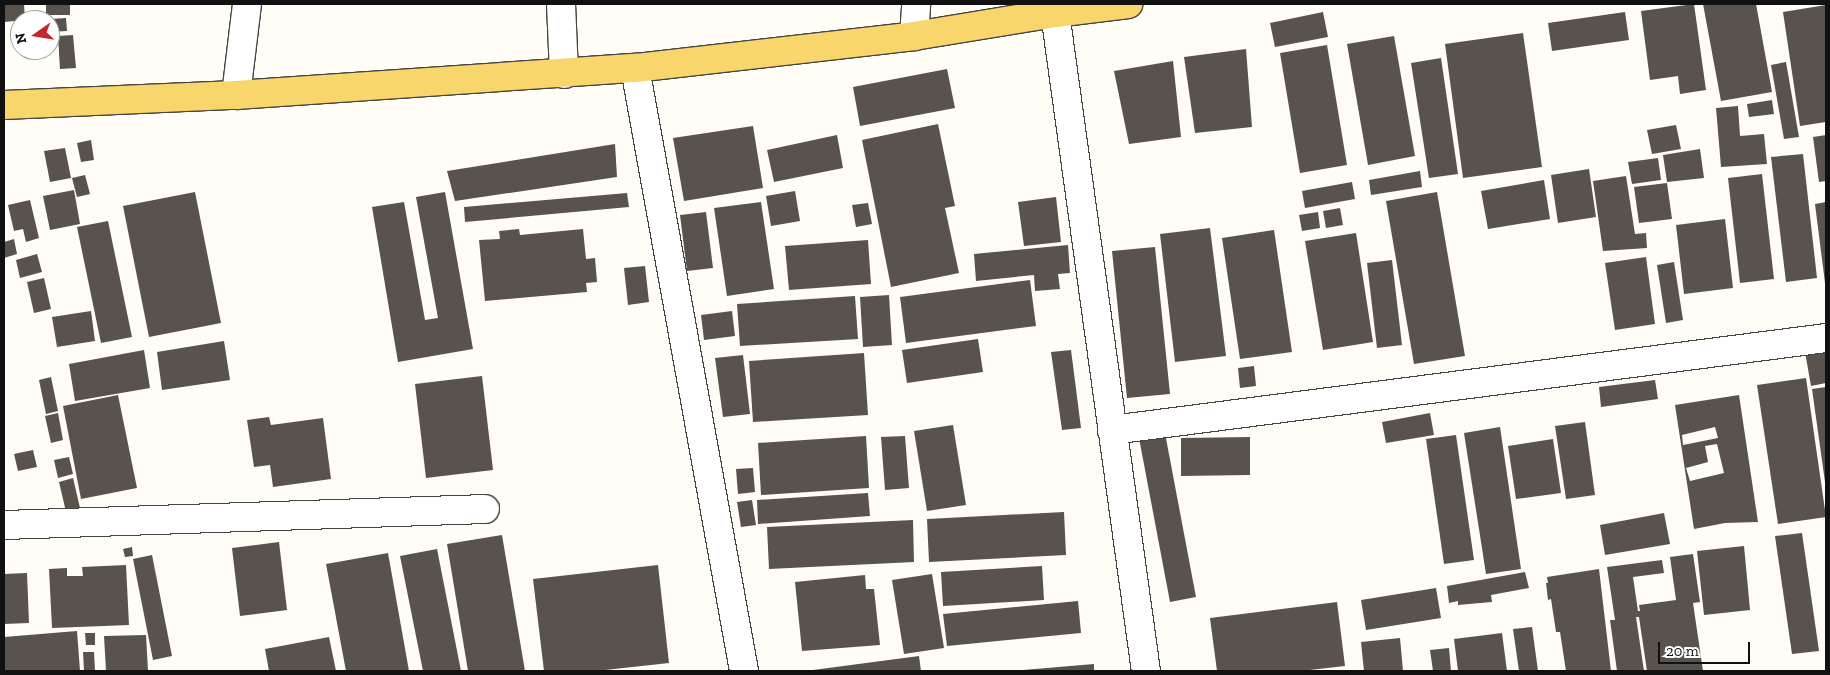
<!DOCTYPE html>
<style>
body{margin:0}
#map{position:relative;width:1830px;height:675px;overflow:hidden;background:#fffdf5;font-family:"Zilla Slab",serif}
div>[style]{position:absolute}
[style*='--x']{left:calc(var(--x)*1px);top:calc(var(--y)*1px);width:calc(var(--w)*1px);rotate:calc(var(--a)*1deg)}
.building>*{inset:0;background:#5a524d}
.roads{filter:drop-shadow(1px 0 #444) drop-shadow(-1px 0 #444) drop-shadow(0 1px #444) drop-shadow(0 -1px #444)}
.minor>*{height:28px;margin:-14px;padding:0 14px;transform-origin:14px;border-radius:14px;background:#fff}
.major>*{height:28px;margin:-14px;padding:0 14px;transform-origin:14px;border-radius:14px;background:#f9d66b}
span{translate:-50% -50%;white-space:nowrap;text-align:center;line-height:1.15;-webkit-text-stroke:5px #fff;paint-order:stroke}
.frame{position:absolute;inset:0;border:5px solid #111;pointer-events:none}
.north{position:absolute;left:10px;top:10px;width:50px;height:50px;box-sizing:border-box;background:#fff;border:1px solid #a0a0a0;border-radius:50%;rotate:257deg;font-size:14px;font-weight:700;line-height:20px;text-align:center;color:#111}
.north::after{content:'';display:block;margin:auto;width:18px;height:22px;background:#c4262e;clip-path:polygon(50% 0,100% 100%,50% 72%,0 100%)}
.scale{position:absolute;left:1658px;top:642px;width:92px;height:22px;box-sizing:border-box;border:2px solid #111;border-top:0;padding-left:6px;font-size:15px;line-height:18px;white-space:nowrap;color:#111;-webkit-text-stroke:4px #fff;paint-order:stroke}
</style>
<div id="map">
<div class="building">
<div style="clip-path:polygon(4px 4px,24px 4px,25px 20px,4px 22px)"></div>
<div style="clip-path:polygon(46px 4px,70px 4px,70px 15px,46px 15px)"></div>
<div style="clip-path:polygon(1694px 4px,1706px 90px,1680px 94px,1678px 76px,1650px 80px,1641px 11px)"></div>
<div style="clip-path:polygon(1703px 4px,1756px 4px,1772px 92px,1721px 101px)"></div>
<div style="clip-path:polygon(1826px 5px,1826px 122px,1800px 126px,1783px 12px)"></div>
<div style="clip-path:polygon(1323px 12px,1328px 37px,1275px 47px,1270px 23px)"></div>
<div style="clip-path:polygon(1625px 12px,1629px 40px,1552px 51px,1548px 23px)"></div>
<div style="clip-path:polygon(66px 18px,67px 31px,50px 32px,50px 19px)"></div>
<div style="clip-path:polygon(1523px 33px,1542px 167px,1463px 178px,1445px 44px)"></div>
<div style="clip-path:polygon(73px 35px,76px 68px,60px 69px,58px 36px)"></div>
<div style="clip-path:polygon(1394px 36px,1415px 156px,1368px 165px,1347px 44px)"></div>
<div style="clip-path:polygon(1327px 45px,1347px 165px,1300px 173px,1280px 53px)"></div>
<div style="clip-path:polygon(1246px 49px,1252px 127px,1195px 133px,1184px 57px)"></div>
<div style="clip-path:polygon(1441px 58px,1458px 174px,1429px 178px,1411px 63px)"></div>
<div style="clip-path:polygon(1173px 61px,1181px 137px,1129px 144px,1114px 71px)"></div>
<div style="clip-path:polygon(1786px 62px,1799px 137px,1784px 139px,1771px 65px)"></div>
<div style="clip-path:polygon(947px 69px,955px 108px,860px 126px,853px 87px)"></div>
<div style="clip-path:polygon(1772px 100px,1774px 114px,1749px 117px,1747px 104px)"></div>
<div style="clip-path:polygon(1738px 106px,1740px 136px,1764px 134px,1767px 164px,1721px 167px,1716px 108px)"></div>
<div style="clip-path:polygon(938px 124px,955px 206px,945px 208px,959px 273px,891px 287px,862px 140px)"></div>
<div style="clip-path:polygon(1676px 125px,1681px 149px,1652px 154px,1647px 130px)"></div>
<div style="clip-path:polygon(753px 126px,763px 188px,684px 201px,673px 138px)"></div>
<div style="clip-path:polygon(837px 135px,843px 168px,774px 182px,767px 150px)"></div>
<div style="clip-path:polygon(1826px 135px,1826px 181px,1819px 182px,1813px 137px)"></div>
<div style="clip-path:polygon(91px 140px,94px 160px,81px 162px,77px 143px)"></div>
<div style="clip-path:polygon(615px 144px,617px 177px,455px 201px,447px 171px)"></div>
<div style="clip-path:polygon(65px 148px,71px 178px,50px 182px,44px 151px)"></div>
<div style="clip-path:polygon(1700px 149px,1704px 178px,1667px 182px,1663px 155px)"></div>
<div style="clip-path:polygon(1803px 154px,1817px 278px,1786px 282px,1771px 157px)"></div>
<div style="clip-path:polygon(1658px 158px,1661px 180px,1632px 184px,1628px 162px)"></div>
<div style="clip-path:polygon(1589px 169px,1596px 217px,1558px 223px,1551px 175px)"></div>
<div style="clip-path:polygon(1420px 171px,1422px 187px,1371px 195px,1369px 180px)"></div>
<div style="clip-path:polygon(1762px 174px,1774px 279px,1740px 283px,1728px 178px)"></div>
<div style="clip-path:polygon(85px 175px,90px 194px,77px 197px,72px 178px)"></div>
<div style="clip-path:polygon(1626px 176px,1635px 234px,1646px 233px,1647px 248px,1603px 251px,1593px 181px)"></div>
<div style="clip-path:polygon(1544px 180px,1550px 219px,1488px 229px,1481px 191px)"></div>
<div style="clip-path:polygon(1352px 182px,1355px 199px,1305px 208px,1302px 191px)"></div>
<div style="clip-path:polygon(1667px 183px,1672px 219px,1639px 223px,1634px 187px)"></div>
<div style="clip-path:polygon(74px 190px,80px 224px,50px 230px,43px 196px)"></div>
<div style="clip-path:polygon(795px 191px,800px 221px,771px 226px,766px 196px)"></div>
<div style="clip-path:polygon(195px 192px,221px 323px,149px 337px,123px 206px)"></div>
<div style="clip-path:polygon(445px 192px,473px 349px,398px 362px,372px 207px,404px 202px,425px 320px,438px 318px,416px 197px)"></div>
<div style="clip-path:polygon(1437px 192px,1465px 356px,1414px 364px,1386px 201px)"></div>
<div style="clip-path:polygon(627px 193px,629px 207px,465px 222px,464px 207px)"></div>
<div style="clip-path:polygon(1056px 197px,1061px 242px,1024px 246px,1018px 202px)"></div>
<div style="clip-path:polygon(30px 200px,39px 238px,26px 242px,23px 229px,14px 231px,8px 205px)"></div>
<div style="clip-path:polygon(761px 202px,774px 289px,727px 296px,714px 208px)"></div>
<div style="clip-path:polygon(1826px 202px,1826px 283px,1825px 283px,1815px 204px)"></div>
<div style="clip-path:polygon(868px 203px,872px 224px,856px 227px,852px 205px)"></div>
<div style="clip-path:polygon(1340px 208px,1343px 225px,1326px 228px,1323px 211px)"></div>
<div style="clip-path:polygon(706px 212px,713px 268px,687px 271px,680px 215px)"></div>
<div style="clip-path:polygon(1318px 212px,1320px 228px,1302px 231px,1299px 215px)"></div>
<div style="clip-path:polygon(1725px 219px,1733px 288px,1684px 294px,1676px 225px)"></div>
<div style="clip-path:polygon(108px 221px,132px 337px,101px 343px,77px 227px)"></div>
<div style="clip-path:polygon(1210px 228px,1226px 356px,1175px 362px,1160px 234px)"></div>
<div style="clip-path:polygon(519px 229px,520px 235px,583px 229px,586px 259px,595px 258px,597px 282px,586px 283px,587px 292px,485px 301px,479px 240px,500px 239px,499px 231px)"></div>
<div style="clip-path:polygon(1274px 230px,1292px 352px,1240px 359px,1222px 238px)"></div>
<div style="clip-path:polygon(1356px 233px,1373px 342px,1323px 350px,1305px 241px)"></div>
<div style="clip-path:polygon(14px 239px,17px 254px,4px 258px,4px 242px)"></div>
<div style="clip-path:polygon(868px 240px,871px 284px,789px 290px,785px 246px)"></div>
<div style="clip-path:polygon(1068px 245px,1070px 273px,1058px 274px,1060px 289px,1035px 291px,1034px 275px,976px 281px,974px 254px)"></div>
<div style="clip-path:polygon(1155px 247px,1170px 394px,1127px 398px,1112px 251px)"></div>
<div style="clip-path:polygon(37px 254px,42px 272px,20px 278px,16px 260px)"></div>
<div style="clip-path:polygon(1646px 257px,1655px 324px,1615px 330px,1605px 263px)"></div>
<div style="clip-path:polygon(1392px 260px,1402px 345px,1377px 348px,1367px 263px)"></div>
<div style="clip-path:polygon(1674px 262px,1683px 320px,1666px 323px,1657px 265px)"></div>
<div style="clip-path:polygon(645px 266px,649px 302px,628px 305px,624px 268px)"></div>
<div style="clip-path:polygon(44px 278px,51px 309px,34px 313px,27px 282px)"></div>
<div style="clip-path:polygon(1030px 280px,1036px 326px,906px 343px,900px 297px)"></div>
<div style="clip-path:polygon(889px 295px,892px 345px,863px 347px,860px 297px)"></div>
<div style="clip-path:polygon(855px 296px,858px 339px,740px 346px,737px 304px)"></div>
<div style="clip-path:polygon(91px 311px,95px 341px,57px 347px,52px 317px)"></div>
<div style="clip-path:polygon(732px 311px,735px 336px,704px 340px,701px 315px)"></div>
<div style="clip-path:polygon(978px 339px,983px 372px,907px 383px,902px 350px)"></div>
<div style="clip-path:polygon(224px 341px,230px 380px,162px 390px,157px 352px)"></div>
<div style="clip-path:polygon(1826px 348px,1826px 383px,1811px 386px,1805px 352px)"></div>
<div style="clip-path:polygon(144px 350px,150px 388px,75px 401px,69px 364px)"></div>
<div style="clip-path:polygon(1071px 350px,1081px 428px,1062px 430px,1051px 352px)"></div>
<div style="clip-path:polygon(864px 353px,868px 415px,753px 422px,749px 361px)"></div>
<div style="clip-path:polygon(743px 355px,750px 414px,723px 417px,715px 358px)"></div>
<div style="clip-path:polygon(1254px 366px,1256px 386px,1240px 388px,1238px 368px)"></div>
<div style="clip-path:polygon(482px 376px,493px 470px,426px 478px,415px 384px)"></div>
<div style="clip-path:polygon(51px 377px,58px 411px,46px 414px,39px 380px)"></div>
<div style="clip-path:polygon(1806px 378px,1826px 517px,1778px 524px,1757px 385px)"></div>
<div style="clip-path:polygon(1655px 380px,1658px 399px,1601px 407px,1599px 387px)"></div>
<div style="clip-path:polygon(1826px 387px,1826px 482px,1825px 482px,1812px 389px)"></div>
<div style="clip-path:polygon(118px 395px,137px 488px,81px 499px,63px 406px)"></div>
<div style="clip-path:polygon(evenodd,1739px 395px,1758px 522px,1725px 523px,1694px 529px,1675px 405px,1739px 395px,1715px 427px,1718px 438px,1683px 445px,1682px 435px,1715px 427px,1739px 395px,1717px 444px,1724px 473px,1690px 481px,1686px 468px,1708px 462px,1705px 446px,1717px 444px)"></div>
<div style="clip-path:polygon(58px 413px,63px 440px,51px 443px,45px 416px)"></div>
<div style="clip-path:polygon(1430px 413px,1434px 435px,1386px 443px,1382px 422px)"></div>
<div style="clip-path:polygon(269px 417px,271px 425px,323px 418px,331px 479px,273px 487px,270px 465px,254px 467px,247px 420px)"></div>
<div style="clip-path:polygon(1585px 422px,1595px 495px,1566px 499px,1555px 426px)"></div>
<div style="clip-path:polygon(953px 425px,966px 505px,927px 511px,914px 431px)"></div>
<div style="clip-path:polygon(1500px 427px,1521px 569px,1486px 574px,1464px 433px)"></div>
<div style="clip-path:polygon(1165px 433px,1196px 597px,1170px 602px,1139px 438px)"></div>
<div style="clip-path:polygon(1456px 435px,1474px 560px,1444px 564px,1426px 439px)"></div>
<div style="clip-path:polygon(866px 436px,869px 488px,761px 495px,758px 443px)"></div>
<div style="clip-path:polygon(905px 436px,909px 488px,885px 490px,881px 437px)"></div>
<div style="clip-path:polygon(1250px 437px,1250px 475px,1181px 476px,1181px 438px)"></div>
<div style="clip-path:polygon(1553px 439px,1561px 493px,1516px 499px,1508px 446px)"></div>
<div style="clip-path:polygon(33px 450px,37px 467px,18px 471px,14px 454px)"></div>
<div style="clip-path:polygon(69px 457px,73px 474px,58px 478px,54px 460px)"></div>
<div style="clip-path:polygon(753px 468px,755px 492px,738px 494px,736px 469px)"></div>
<div style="clip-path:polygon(73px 478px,81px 512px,67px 516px,59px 482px)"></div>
<div style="clip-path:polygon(868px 493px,870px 516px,758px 524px,757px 500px)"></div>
<div style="clip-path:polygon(752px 500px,756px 525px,741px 527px,737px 502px)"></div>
<div style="clip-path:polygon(1064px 512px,1066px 555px,929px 562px,927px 519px)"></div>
<div style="clip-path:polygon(1664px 513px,1670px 544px,1605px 555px,1600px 525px)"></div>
<div style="clip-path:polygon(913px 520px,914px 562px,769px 569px,767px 527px)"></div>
<div style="clip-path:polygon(1802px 533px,1819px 651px,1792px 654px,1775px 536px)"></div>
<div style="clip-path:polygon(502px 535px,525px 671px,468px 671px,447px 544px)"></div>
<div style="clip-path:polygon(279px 542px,287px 610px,240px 616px,232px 548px)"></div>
<div style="clip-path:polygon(1744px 546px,1750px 610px,1704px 615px,1697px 551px)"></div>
<div style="clip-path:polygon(132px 547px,133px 556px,125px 557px,123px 549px)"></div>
<div style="clip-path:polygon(437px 549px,461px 671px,423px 671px,400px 556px)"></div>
<div style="clip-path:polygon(388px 553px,409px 671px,346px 671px,326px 564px)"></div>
<div style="clip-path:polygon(1693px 554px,1700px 602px,1693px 603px,1703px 671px,1647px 671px,1639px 617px,1636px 617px,1644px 671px,1617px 671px,1610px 620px,1615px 620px,1607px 567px,1662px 560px,1664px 573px,1633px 577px,1638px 611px,1640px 611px,1639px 605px,1676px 600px,1670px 557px)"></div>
<div style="clip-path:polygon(152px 555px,172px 656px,153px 660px,133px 559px)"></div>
<div style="clip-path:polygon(126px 565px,129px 625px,52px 628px,49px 569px,67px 568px,67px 576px,83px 576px,82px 567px)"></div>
<div style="clip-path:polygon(658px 565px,669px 663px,596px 671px,544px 671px,533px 579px)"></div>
<div style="clip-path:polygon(1042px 566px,1044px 600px,943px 606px,941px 572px)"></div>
<div style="clip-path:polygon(1599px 569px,1611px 671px,1566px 671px,1560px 632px,1556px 632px,1551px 599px,1548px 600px,1546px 583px,1548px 583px,1547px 577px)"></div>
<div style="clip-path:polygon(1525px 572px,1529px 588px,1491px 595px,1492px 602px,1458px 605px,1458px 601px,1449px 603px,1447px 586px)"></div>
<div style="clip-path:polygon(27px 573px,29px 623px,4px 624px,4px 574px)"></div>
<div style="clip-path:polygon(932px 574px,944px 648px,904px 654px,892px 580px)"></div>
<div style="clip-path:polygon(865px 575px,866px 589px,874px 589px,880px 645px,802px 651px,795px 582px)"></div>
<div style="clip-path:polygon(1436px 588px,1441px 618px,1366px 630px,1361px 600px)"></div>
<div style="clip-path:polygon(1078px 601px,1081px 633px,947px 646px,943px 614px)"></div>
<div style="clip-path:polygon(1337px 602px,1345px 666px,1301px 671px,1217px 671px,1210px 618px)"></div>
<div style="clip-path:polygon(1532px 627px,1538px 671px,1519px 671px,1513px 629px)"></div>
<div style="clip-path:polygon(77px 631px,80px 671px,4px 671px,4px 637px)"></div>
<div style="clip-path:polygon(85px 633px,95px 633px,95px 645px,86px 645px)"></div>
<div style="clip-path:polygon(1502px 633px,1507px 671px,1458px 671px,1454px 639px)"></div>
<div style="clip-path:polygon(146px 635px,148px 671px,106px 671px,104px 636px)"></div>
<div style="clip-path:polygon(329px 637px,336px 671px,269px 671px,265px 649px)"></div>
<div style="clip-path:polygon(1400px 638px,1403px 671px,1364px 671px,1361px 642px)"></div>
<div style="clip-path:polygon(1449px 648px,1451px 671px,1433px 671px,1430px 650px)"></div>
<div style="clip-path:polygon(83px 652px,94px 652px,95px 671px,84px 671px)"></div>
<div style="clip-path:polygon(919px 656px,921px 671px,813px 671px,813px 670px)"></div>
<div style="clip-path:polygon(1094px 664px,1094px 671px,1023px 671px,1023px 670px)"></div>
</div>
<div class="roads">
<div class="minor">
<div style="--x:561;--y:4;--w:70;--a:87.5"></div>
<div style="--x:1055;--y:13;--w:664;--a:82.13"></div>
<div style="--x:914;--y:36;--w:32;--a:-86"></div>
<div style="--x:635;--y:68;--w:613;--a:79.75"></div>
<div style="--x:236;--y:95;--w:92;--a:-83.1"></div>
<div style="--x:1112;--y:430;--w:720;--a:-7.34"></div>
<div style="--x:4;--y:525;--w:481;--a:-1.9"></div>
</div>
<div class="major">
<div style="--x:4;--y:105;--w:232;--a:-2.5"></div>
<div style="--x:236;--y:95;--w:400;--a:-3.9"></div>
<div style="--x:635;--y:68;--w:281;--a:-6.5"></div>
<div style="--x:914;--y:36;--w:143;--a:-9.3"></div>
<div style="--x:1055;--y:13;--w:74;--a:-7"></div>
</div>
</div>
<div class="frame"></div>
<div class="north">N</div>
<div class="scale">20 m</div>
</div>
